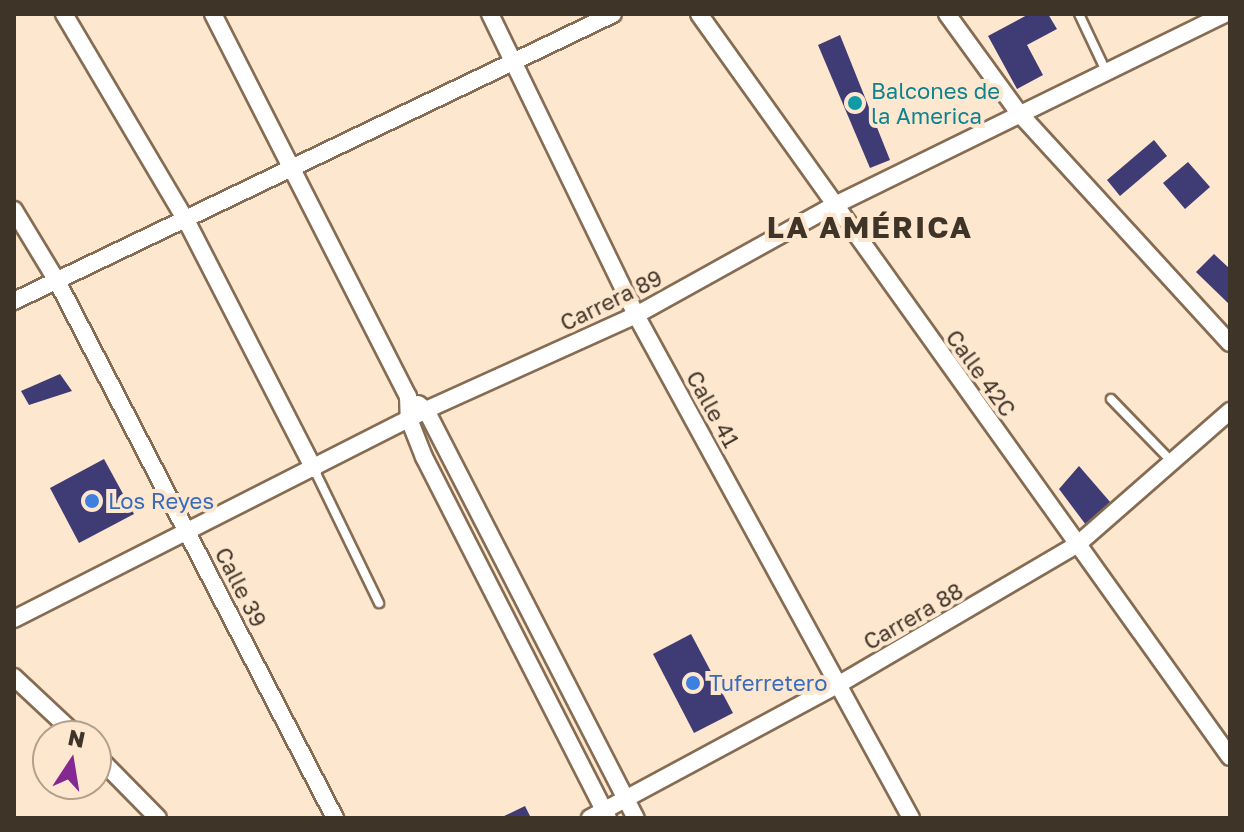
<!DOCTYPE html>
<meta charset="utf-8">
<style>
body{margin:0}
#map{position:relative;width:1244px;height:832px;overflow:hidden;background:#fee7cf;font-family:"Golos Text",sans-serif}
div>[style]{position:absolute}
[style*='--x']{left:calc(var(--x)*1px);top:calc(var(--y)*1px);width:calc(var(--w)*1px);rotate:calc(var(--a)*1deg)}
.building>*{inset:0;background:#3f3b74}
.roads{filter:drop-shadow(2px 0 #856c52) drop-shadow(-2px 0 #856c52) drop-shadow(0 2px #856c52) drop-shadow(0 -2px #856c52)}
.lane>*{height:8px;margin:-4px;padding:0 4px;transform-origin:4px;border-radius:4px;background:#fff}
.street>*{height:16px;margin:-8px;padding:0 8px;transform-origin:8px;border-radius:8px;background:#fff}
.dots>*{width:22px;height:22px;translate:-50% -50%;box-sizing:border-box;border:4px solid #fee7cf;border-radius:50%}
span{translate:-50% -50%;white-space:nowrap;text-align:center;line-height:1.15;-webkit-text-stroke:8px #fee7cf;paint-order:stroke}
.culture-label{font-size:22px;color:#0d838f}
.left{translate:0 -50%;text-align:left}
.street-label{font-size:22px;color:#3f3428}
.shop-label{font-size:22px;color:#366cbe}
.district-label{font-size:30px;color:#3f3428;font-weight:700;letter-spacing:2px}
.frame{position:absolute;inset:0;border:16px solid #3f3428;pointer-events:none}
.north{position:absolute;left:32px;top:720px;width:80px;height:80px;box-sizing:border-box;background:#fee7cf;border:2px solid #b29f8c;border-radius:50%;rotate:12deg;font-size:22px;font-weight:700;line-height:32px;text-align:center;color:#3f3428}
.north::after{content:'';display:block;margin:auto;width:28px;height:36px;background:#862892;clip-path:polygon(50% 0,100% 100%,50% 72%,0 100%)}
</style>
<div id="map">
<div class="building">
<div style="clip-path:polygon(1029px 14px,1048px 14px,1057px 29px,1027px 45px,1043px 75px,1017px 89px,988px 36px)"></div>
<div style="clip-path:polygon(840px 35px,890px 160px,870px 168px,818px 45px)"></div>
<div style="clip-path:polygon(1154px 140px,1167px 156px,1120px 196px,1107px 180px)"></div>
<div style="clip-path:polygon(1188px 162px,1210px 187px,1185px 209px,1163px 183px)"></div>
<div style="clip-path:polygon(1214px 254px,1230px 269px,1230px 305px,1196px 272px)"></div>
<div style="clip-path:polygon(60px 374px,72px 391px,29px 405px,21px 391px)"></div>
<div style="clip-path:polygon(104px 459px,134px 514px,79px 543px,50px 488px)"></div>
<div style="clip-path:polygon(1079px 466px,1111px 503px,1086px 525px,1059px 489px)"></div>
<div style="clip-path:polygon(691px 634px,733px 713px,694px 733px,653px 654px)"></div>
<div style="clip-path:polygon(525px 806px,531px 818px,500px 818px)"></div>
</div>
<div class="roads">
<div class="lane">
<div style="--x:1079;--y:14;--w:61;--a:64.7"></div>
<div style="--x:1111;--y:399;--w:88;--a:45.9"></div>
<div style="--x:314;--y:469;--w:149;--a:64.1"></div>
</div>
<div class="street">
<div style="--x:64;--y:14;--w:239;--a:59.4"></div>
<div style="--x:186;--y:220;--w:280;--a:62.8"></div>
<div style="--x:213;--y:14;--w:429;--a:63"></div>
<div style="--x:408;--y:396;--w:23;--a:88"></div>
<div style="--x:409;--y:419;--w:41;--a:68.5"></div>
<div style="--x:424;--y:457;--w:405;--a:63"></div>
<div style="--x:490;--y:14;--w:335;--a:64.1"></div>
<div style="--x:636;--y:315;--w:573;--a:61.33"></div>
<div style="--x:699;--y:14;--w:913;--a:54.45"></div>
<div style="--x:947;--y:14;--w:122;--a:54"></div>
<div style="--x:1019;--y:113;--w:312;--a:47.5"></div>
<div style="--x:14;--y:210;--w:83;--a:58.8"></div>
<div style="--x:57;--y:281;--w:605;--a:62.63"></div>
<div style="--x:14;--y:301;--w:664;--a:-25.6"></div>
<div style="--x:418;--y:404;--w:10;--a:37"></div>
<div style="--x:426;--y:410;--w:459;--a:62.8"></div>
<div style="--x:14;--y:619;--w:462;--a:-26.9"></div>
<div style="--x:426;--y:410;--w:230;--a:-24.3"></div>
<div style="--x:636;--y:315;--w:225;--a:-29"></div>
<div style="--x:833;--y:206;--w:436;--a:-26.1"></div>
<div style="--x:14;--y:677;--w:86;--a:43.1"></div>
<div style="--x:96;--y:755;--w:88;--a:45.5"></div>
<div style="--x:590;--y:818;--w:285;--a:-28.3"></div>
<div style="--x:841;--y:683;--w:275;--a:-30.4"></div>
<div style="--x:1078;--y:544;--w:202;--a:-41.2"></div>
</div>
</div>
<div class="dots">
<div style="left:855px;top:103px;background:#0f9aa8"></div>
<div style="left:92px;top:501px;background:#3f7fe0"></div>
<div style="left:693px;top:683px;background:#3f7fe0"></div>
</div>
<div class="culture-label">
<span class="left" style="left:871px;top:103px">Balcones de<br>la America</span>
</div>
<div class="street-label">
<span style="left:611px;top:300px;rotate:-26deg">Carrera 89</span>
<span style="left:981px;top:373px;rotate:54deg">Calle 42C</span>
<span style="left:713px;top:409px;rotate:61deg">Calle 41</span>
<span style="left:241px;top:587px;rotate:63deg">Calle 39</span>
<span style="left:913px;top:616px;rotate:-30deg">Carrera 88</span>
</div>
<div class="shop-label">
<span class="left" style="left:108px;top:501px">Los Reyes</span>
<span class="left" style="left:709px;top:683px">Tuferretero</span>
</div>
<div class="district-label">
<span style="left:870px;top:227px">LA AMÉRICA</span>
</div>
<div class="frame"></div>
<div class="north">N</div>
</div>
